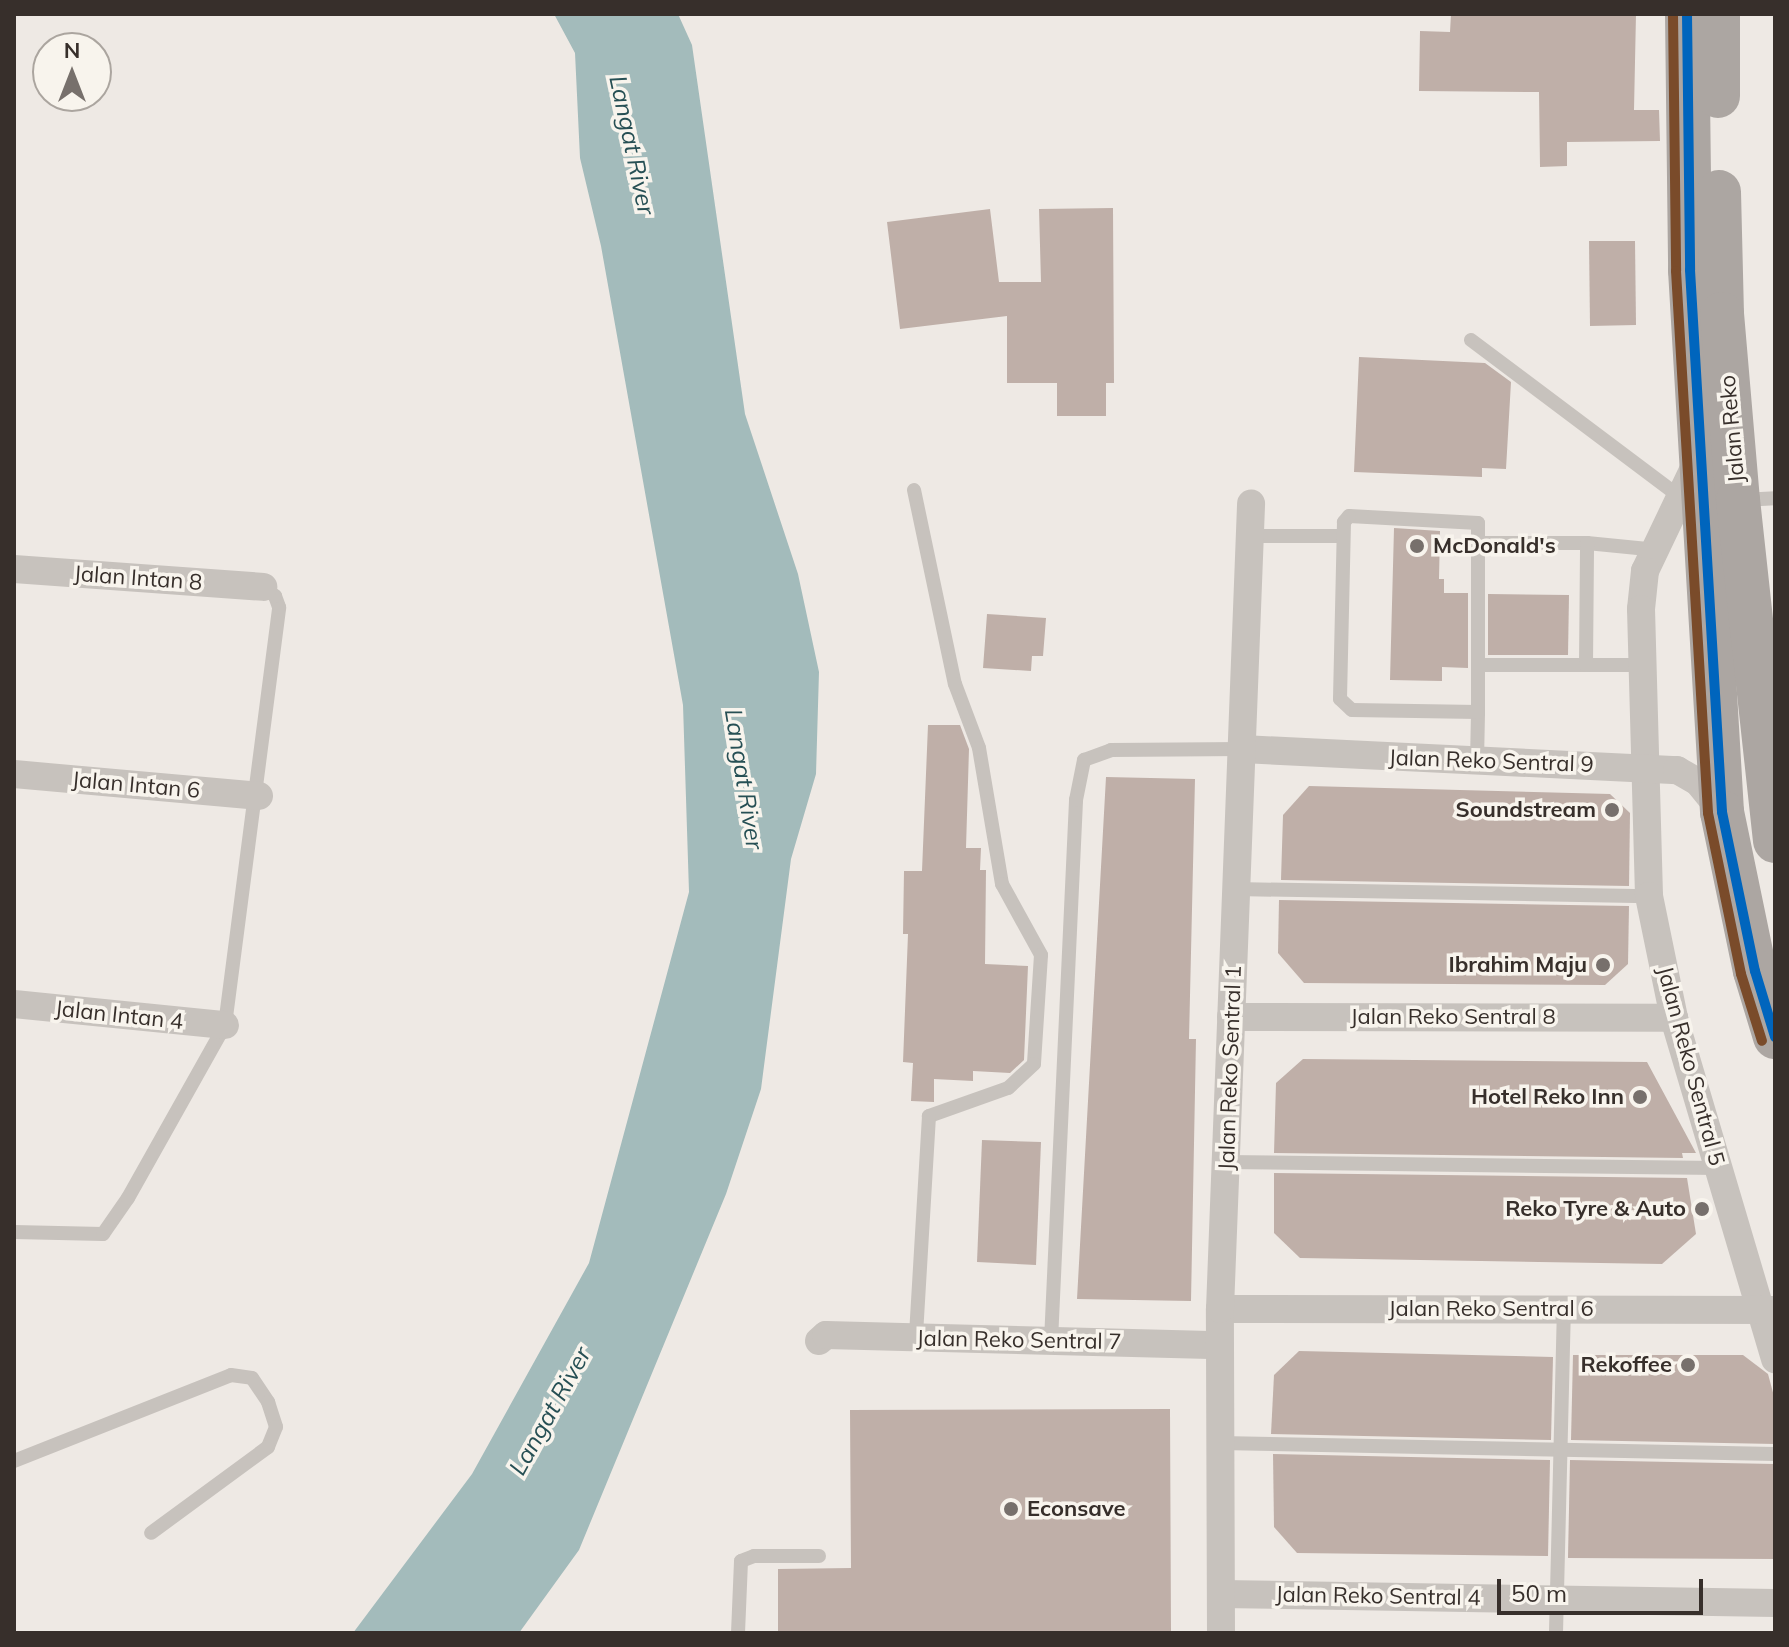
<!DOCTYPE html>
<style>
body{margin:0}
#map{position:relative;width:1789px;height:1647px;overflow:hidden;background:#eee9e4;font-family:Mulish,sans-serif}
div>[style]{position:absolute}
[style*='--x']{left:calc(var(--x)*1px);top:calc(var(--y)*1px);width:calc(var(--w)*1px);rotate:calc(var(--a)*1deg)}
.water>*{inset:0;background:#a3bbbb}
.building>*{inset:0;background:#bfafa8}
.lane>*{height:14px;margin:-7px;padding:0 7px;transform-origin:7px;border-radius:7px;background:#c7c2bd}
.street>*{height:28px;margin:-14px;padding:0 14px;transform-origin:14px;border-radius:14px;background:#c7c2bd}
.primary>*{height:44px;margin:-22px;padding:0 22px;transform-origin:22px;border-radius:22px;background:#aca6a2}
.bus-1>*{height:10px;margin:-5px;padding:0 5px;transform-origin:5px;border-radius:5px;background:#0065bd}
.bus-2>*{height:10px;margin:-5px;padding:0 5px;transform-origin:5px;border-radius:5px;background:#7a4b2a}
.dots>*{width:22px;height:22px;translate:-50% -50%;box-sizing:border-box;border:4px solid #f8f4ed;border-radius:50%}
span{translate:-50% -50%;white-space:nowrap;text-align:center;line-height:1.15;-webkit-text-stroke:7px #f8f4ed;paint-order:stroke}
.street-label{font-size:22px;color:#372f2b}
.poi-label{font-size:22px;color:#372f2b;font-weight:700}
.left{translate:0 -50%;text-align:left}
.right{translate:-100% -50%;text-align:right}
.water-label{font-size:24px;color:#264f54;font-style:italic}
.frame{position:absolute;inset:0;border:16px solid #372f2b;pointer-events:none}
.north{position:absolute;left:32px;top:32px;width:80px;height:80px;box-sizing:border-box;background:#f8f4ed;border:2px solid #aba59f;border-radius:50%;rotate:0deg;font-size:22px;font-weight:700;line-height:32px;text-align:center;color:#372f2b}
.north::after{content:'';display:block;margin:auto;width:28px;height:36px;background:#77706c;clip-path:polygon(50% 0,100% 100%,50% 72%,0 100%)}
.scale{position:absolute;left:1497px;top:1579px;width:206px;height:36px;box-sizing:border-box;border:4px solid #372f2b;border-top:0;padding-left:10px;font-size:24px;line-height:28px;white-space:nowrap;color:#372f2b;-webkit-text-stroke:6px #f8f4ed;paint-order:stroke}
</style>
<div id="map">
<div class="water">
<div style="clip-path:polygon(554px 14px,678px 14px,692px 45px,745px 414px,798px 574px,819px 672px,816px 774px,791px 859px,761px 1089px,726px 1194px,579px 1550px,519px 1633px,353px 1633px,472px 1474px,589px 1263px,689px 892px,683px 705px,601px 246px,580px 158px,575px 53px)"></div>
</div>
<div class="building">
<div style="clip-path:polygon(1451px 14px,1636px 14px,1634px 110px,1659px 110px,1660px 141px,1567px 142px,1567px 166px,1540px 167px,1539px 92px,1419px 91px,1420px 31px,1450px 32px)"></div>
<div style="clip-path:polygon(1113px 208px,1114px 383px,1106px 383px,1106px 416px,1057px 416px,1057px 383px,1007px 383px,1007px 316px,900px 329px,887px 222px,990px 209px,999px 282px,1041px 282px,1039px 209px)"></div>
<div style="clip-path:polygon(1589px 241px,1635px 241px,1636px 325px,1590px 326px)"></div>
<div style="clip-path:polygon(1359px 357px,1485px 363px,1511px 382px,1506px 469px,1482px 468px,1482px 477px,1354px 472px)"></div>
<div style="clip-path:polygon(1394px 528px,1440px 531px,1439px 579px,1444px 579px,1444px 593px,1468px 593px,1468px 668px,1442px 667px,1442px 681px,1390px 680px)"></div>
<div style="clip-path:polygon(1488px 594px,1569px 595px,1568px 655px,1488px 655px)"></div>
<div style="clip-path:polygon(987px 614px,1046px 618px,1043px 656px,1032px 656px,1031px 671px,983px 668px)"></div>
<div style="clip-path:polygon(928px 725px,960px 725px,969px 749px,966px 848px,981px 848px,980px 870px,986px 870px,985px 964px,1028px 966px,1024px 1060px,1010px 1073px,973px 1071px,973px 1081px,934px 1079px,934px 1102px,911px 1101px,913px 1063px,903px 1062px,908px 934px,903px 934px,904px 871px,922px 871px)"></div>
<div style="clip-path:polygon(1106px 777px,1195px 779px,1189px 1039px,1196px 1039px,1191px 1301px,1077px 1299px)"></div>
<div style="clip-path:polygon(1309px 786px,1610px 794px,1630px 813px,1629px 886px,1281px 880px,1283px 815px)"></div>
<div style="clip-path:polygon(1279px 900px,1629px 906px,1628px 964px,1605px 985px,1304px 983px,1278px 953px)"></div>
<div style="clip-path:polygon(1303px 1059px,1647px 1062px,1696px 1153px,1682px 1153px,1683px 1158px,1274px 1153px,1276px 1083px)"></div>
<div style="clip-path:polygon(982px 1140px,1041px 1142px,1036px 1265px,977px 1262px)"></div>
<div style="clip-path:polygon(1274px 1173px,1687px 1178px,1696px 1234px,1662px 1264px,1300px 1258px,1274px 1233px)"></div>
<div style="clip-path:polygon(1299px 1351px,1553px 1357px,1551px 1440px,1271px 1434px,1274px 1375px)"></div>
<div style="clip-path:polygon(1573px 1355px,1743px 1355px,1768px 1374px,1775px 1400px,1775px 1444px,1571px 1440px)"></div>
<div style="clip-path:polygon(1170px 1409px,1171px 1633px,778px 1633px,778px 1569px,851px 1568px,850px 1410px)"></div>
<div style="clip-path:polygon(1273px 1454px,1550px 1460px,1548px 1556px,1297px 1553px,1274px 1527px)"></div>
<div style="clip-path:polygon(1570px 1460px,1775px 1464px,1775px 1559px,1568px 1558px)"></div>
</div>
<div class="lane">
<div style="--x:1471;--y:340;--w:265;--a:36.9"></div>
<div style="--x:914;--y:490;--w:198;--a:78.1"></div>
<div style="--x:955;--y:684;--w:68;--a:69.4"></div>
<div style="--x:979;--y:748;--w:138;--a:80.4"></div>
<div style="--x:1002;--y:884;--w:81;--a:61.2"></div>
<div style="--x:1041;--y:955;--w:109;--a:93.7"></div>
<div style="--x:1034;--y:1064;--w:35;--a:137"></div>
<div style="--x:1008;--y:1088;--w:84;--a:160.5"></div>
<div style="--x:929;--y:1116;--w:221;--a:93.4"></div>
<div style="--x:1742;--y:500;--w:33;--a:-3"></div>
<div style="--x:1250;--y:536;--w:93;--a:0"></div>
<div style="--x:1478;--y:543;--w:109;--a:0"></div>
<div style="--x:1587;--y:543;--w:71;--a:5.6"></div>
<div style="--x:1478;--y:665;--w:161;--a:0"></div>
<div style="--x:1586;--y:665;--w:122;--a:-89.5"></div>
<div style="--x:1477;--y:761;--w:49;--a:-88.8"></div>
<div style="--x:1478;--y:712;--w:189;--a:-90"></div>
<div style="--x:1478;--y:523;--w:129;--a:-176.9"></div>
<div style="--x:1349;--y:516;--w:8;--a:130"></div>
<div style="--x:1344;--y:522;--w:177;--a:91.3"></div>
<div style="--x:1340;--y:699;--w:16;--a:43"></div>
<div style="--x:1352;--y:710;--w:126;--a:0.9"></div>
<div style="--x:1236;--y:889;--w:413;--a:1"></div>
<div style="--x:1226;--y:1162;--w:492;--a:0.7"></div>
<div style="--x:14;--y:1232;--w:89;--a:1.3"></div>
<div style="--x:103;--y:1234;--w:44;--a:-55.2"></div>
<div style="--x:128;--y:1198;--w:198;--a:-60.7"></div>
<div style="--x:225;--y:1025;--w:421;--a:-82.6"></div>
<div style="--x:279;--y:607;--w:12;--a:-110"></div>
<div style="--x:275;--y:596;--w:15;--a:-143"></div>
<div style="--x:1051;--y:1341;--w:542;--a:-87.35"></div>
<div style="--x:1076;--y:800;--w:41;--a:-78.7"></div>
<div style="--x:1084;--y:760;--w:29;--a:-20"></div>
<div style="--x:1111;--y:750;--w:131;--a:-0.4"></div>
<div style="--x:1220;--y:1443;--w:555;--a:1.14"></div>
<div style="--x:14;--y:1461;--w:233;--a:-21.6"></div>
<div style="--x:231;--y:1375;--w:21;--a:8"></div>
<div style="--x:252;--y:1378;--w:29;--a:56"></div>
<div style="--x:268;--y:1402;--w:26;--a:72"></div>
<div style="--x:276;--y:1427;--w:22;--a:112"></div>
<div style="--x:268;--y:1447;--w:145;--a:143.7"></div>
<div style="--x:738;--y:1633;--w:72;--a:-87.6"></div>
<div style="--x:741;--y:1561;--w:14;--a:-21"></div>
<div style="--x:754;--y:1556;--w:65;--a:0"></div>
<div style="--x:1556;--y:1633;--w:324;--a:-88.6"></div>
</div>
<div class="street">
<div style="--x:1695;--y:466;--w:116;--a:115.5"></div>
<div style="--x:1645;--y:571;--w:38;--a:96"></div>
<div style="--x:1641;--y:609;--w:287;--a:88.4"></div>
<div style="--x:1649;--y:896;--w:125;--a:78.4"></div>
<div style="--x:1674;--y:1018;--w:356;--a:73.5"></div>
<div style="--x:14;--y:569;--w:250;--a:4.1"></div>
<div style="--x:1242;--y:749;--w:436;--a:2.8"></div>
<div style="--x:1677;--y:770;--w:24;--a:30"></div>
<div style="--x:1698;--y:782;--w:38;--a:51"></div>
<div style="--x:14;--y:774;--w:246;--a:5.1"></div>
<div style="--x:14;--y:1004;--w:212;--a:5.7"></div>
<div style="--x:1231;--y:1017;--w:443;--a:0.1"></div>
<div style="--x:1220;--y:1309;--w:555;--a:0.1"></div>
<div style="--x:819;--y:1341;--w:9;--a:-41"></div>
<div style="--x:826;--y:1335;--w:394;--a:1.5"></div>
<div style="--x:1221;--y:1594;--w:554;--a:0.93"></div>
<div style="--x:1221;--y:1633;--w:324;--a:-90.2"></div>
<div style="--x:1220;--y:1309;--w:806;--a:-87.79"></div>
</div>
<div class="primary">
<div style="--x:1687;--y:14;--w:256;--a:89.3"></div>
<div style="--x:1690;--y:270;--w:543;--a:86.62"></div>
<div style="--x:1722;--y:812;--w:162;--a:78.3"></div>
<div style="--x:1755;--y:971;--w:69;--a:73.1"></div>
<div style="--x:1718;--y:14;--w:82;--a:90"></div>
<div style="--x:1719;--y:192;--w:122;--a:88.6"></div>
<div style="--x:1722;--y:314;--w:187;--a:85.1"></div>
<div style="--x:1738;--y:500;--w:343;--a:83.8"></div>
</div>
<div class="bus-1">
<div style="--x:1687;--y:14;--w:256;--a:89.3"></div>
<div style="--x:1690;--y:270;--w:543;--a:86.62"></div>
<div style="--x:1722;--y:812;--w:162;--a:78.3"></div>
<div style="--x:1755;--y:971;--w:69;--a:73.1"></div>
</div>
<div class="bus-2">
<div style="--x:1673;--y:14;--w:257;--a:89.3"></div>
<div style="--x:1676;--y:271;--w:543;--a:86.62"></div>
<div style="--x:1708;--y:813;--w:164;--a:78.4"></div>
<div style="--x:1741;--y:974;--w:70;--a:72.6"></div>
</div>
<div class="dots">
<div style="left:1417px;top:546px;background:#77706c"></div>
<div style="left:1612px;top:810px;background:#77706c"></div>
<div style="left:1603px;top:965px;background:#77706c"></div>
<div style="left:1640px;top:1097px;background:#77706c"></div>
<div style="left:1702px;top:1209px;background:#77706c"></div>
<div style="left:1688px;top:1365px;background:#77706c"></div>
<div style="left:1011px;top:1509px;background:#77706c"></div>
</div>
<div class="street-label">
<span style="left:1732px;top:429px;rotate:-95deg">Jalan Reko</span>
<span style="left:138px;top:578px;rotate:4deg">Jalan Intan 8</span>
<span style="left:1491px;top:761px;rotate:2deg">Jalan Reko Sentral 9</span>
<span style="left:136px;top:785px;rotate:5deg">Jalan Intan 6</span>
<span style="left:119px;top:1015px;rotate:6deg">Jalan Intan 4</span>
<span style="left:1453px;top:1017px">Jalan Reko Sentral 8</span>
<span style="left:1691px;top:1066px;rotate:75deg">Jalan Reko Sentral 5</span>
<span style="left:1230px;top:1068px;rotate:-88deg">Jalan Reko Sentral 1</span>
<span style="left:1491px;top:1309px">Jalan Reko Sentral 6</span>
<span style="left:1019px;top:1340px;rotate:1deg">Jalan Reko Sentral 7</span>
<span style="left:1378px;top:1596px;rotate:1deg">Jalan Reko Sentral 4</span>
</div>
<div class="poi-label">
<span class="left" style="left:1433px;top:546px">McDonald's</span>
<span class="right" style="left:1596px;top:810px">Soundstream</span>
<span class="right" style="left:1587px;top:965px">Ibrahim Maju</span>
<span class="right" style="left:1624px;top:1097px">Hotel Reko Inn</span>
<span class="right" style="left:1686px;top:1209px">Reko Tyre &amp; Auto</span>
<span class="right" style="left:1672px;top:1365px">Rekoffee</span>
<span class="left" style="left:1027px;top:1509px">Econsave</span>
</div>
<div class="water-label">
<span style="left:632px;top:145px;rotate:78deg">Langat River</span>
<span style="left:744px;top:779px;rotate:81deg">Langat River</span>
<span style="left:550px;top:1411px;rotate:-61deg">Langat River</span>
</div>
<div class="frame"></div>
<div class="north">N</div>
<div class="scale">50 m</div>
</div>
